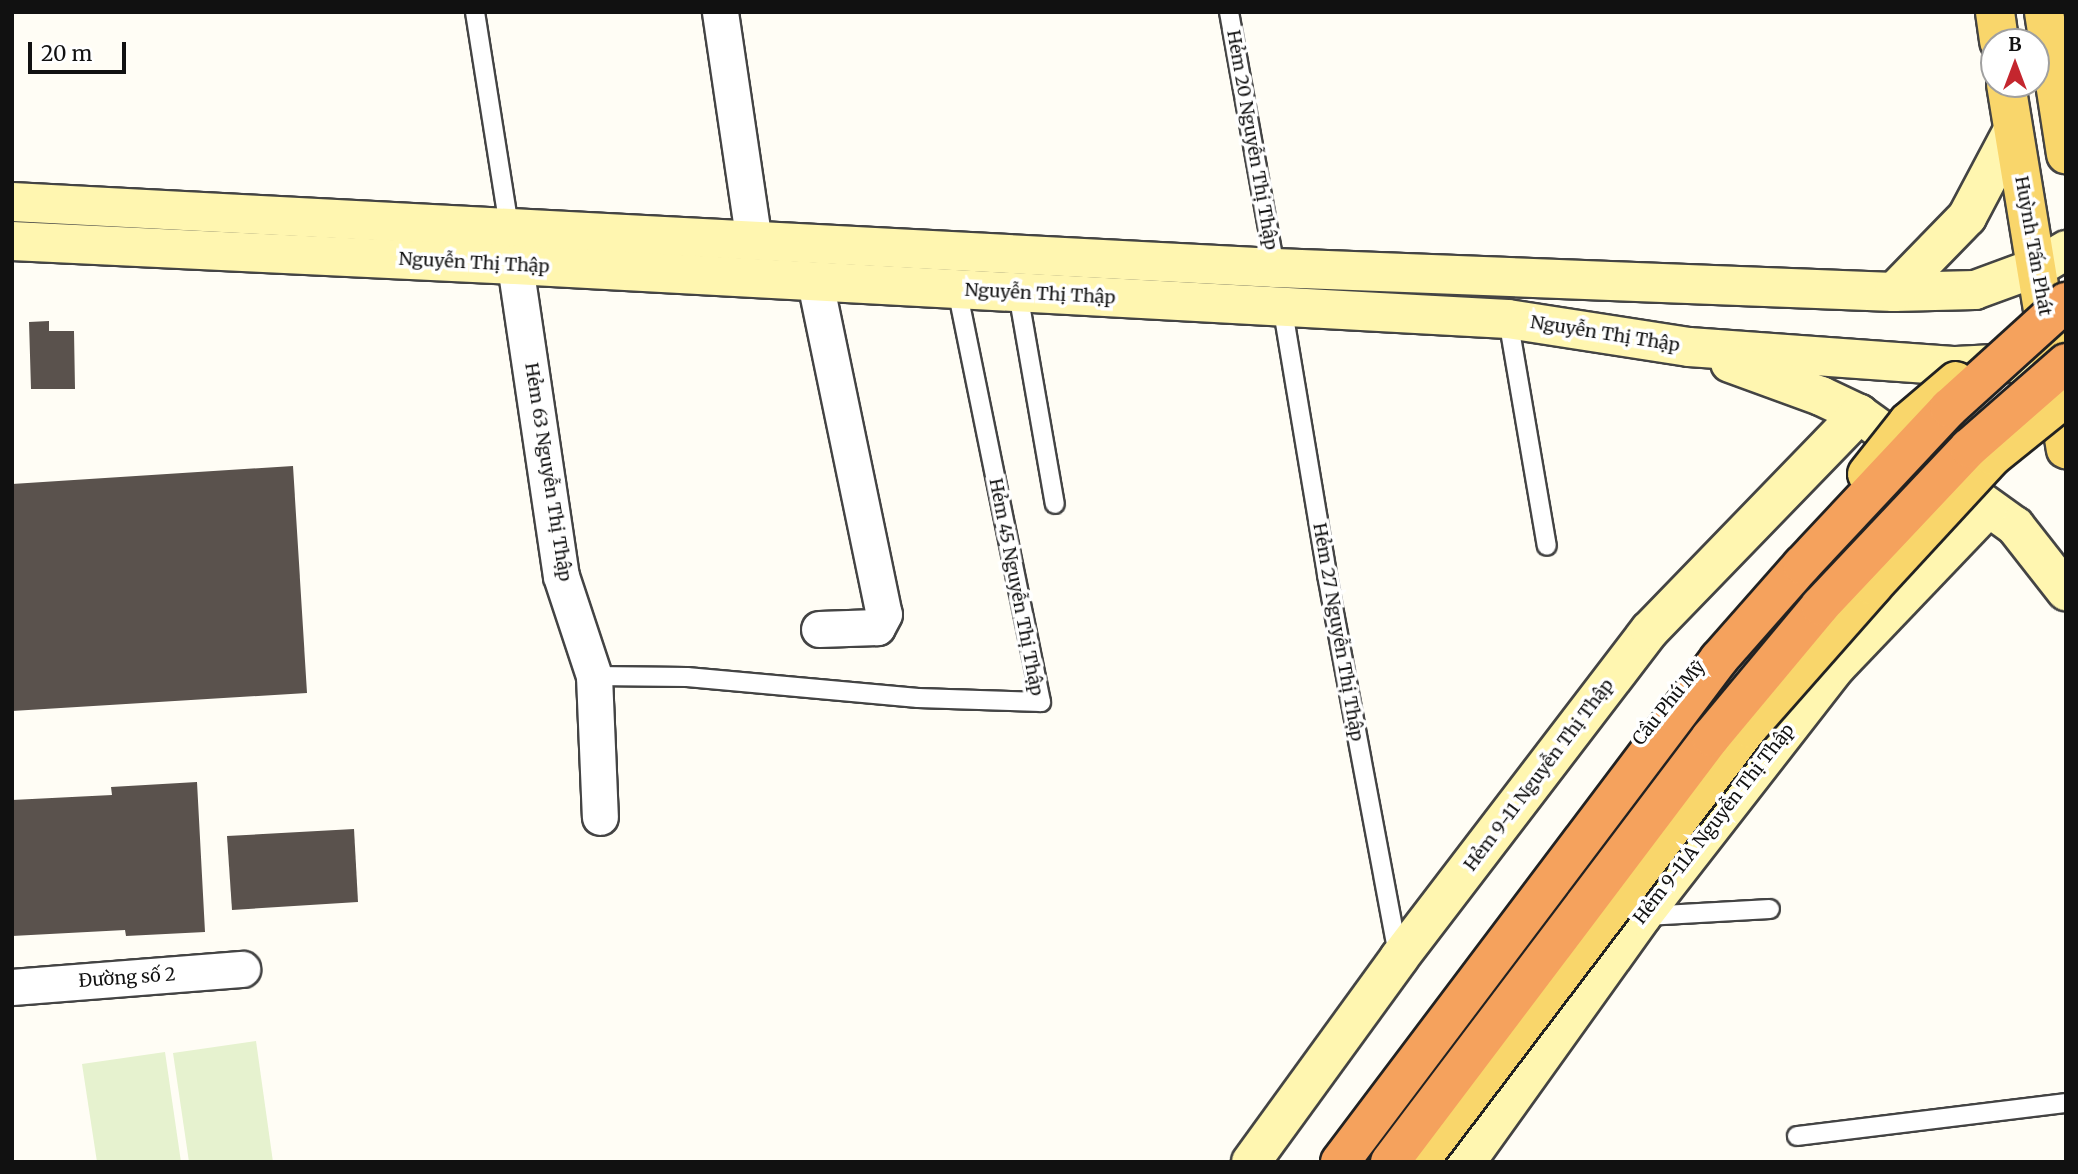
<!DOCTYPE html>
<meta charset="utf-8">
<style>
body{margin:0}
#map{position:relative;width:2078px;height:1174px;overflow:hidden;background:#fffdf5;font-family:Merriweather,serif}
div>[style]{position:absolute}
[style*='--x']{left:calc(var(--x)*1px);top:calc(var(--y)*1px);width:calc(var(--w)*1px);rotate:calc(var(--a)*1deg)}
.pitch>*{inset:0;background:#e6f2cf}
.building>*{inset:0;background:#5a524d}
.roads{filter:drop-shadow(2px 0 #444) drop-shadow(-2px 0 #444) drop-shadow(0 2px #444) drop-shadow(0 -2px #444)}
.lane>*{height:18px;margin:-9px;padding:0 9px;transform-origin:9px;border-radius:9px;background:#fff}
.street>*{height:35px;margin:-17.5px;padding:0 17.5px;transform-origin:17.5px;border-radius:17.5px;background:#fff}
.secondary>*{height:38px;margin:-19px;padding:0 19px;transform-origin:19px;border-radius:19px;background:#fff6b0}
.primary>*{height:38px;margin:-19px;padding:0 19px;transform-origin:19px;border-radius:19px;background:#f9d66b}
.bridges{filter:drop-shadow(2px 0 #222) drop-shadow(-2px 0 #222) drop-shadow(0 2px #222) drop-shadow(0 -2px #222)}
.primary-bridge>*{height:38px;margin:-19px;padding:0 19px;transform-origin:19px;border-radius:19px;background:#f9d66b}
.highway-bridge>*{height:38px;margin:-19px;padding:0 19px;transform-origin:19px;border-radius:19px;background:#f5a25d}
span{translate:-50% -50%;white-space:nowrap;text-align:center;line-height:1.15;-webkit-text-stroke:7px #fff;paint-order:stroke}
.street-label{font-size:18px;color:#111}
.frame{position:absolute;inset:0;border:14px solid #111;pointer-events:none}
.north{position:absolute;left:1980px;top:28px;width:70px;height:70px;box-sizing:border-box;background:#fff;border:2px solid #a0a0a0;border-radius:50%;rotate:0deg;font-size:19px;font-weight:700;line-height:28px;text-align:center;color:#111}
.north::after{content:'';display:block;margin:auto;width:24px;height:32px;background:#c4262e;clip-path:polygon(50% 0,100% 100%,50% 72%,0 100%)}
.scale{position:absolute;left:28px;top:42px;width:98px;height:32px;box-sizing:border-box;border:4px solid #111;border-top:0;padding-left:9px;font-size:21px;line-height:24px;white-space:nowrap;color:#111;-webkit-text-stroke:5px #fff;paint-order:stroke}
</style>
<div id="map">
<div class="pitch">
<div style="clip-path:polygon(256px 1041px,273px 1162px,189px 1162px,173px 1053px)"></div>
<div style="clip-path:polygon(165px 1052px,181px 1162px,97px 1162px,82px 1064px)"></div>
</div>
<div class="building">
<div style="clip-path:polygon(49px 321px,49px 331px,74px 331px,75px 389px,31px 389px,29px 322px)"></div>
<div style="clip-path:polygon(293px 466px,307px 693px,12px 711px,12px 484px)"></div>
<div style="clip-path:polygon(197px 782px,205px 932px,126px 936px,125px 930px,12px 936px,12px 800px,112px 795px,111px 787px)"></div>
<div style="clip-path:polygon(354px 829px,358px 902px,232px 910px,227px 836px)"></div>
</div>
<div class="roads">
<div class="lane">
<div style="--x:475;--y:12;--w:218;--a:81"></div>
<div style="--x:1229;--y:12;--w:260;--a:79.8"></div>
<div style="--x:1018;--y:293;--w:214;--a:80.1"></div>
<div style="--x:1282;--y:305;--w:274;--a:80.5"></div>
<div style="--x:1327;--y:575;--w:387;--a:79.4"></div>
<div style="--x:1508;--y:319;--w:230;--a:80.3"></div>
<div style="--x:594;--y:676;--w:93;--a:0.6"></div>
<div style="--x:687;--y:677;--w:232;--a:5.2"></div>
<div style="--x:918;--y:698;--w:123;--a:1.9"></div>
<div style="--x:1041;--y:702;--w:420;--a:-101.5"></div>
<div style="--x:1646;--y:916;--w:124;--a:-3.2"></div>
<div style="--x:1797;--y:1136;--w:271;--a:-7"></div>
</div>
<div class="street">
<div style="--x:720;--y:12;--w:232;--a:81.6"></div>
<div style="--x:515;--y:265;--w:314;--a:81.6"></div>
<div style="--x:561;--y:576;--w:105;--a:71.7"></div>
<div style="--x:594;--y:676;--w:141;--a:87.6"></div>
<div style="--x:815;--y:282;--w:339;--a:78.3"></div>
<div style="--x:884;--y:614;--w:15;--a:118"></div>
<div style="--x:877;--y:627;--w:58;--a:178"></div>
<div style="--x:12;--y:987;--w:231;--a:-4.5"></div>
</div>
<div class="secondary">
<div style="--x:12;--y:202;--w:1265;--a:2.99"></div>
<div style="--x:1275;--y:268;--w:619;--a:2.22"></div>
<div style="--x:1894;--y:292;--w:81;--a:-1.4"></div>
<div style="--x:1975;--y:290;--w:67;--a:-20.1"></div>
<div style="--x:2038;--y:267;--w:33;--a:-31"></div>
<div style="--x:12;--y:241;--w:504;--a:2.73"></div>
<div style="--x:515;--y:265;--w:994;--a:3.11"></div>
<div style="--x:1508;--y:319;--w:183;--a:8.8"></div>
<div style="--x:1689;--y:347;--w:268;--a:4.1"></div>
<div style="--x:1956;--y:366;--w:110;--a:-3.1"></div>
<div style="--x:1894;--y:292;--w:105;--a:-45.8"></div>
<div style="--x:1967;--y:217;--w:98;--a:-62.1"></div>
<div style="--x:1730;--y:363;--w:97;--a:19.9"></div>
<div style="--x:1821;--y:396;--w:42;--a:25.3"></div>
<div style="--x:1859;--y:414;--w:192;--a:35.7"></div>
<div style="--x:2015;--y:526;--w:83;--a:51.9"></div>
<div style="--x:1251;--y:1162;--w:252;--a:-54"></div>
<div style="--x:1399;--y:958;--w:413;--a:-52.6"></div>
<div style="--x:1650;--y:630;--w:301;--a:-45.9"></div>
<div style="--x:1466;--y:1162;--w:302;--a:-54.4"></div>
<div style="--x:1642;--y:916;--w:316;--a:-52.1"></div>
<div style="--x:1836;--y:667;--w:220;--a:-46.3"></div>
</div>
<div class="primary">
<div style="--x:1995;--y:12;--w:30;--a:82"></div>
<div style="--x:2044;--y:12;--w:144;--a:81.2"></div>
<div style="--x:2006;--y:84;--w:370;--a:80.7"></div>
</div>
</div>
<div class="bridges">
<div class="primary-bridge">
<div style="--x:1867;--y:474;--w:66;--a:-51.7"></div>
<div style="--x:1908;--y:422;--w:63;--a:-40.5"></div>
<div style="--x:1419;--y:1162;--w:545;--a:-52.84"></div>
<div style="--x:1748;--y:728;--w:189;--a:-48.6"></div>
<div style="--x:1873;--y:586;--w:177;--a:-47.3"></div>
<div style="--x:1993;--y:456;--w:94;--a:-38.9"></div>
</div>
<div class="highway-bridge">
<div style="--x:1340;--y:1162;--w:630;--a:-53"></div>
<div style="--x:1719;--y:659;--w:125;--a:-48.6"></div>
<div style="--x:1802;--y:565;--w:215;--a:-46.9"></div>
<div style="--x:1949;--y:408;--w:158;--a:-42.2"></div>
<div style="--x:1390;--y:1162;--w:533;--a:-52.94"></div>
<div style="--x:1711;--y:737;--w:170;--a:-50.2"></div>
<div style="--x:1820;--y:606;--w:217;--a:-46.7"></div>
<div style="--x:1969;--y:448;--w:129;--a:-41.2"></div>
</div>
</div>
<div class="street-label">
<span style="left:1252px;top:140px;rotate:80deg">Hẻm 20 Nguyễn Thị Thập</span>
<span style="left:2033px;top:246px;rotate:80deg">Huỳnh Tấn Phát</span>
<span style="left:474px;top:263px;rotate:3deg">Nguyễn Thị Thập</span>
<span style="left:1040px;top:294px;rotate:3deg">Nguyễn Thị Thập</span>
<span style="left:1605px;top:334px;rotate:9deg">Nguyễn Thị Thập</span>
<span style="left:548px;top:472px;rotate:81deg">Hẻm 63 Nguyễn Thị Thập</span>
<span style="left:1016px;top:587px;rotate:79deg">Hẻm 45 Nguyễn Thị Thập</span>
<span style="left:1338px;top:632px;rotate:80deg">Hẻm 27 Nguyễn Thị Thập</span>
<span style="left:1669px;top:703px;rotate:-51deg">Cầu Phú Mỹ</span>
<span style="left:1539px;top:775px;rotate:-53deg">Hẻm 9-11 Nguyễn Thị Thập</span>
<span style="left:1714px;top:824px;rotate:-52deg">Hẻm 9-11A Nguyễn Thị Thập</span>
<span style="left:127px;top:978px;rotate:-4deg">Đường số 2</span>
</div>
<div class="frame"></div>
<div class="north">B</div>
<div class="scale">20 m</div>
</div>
